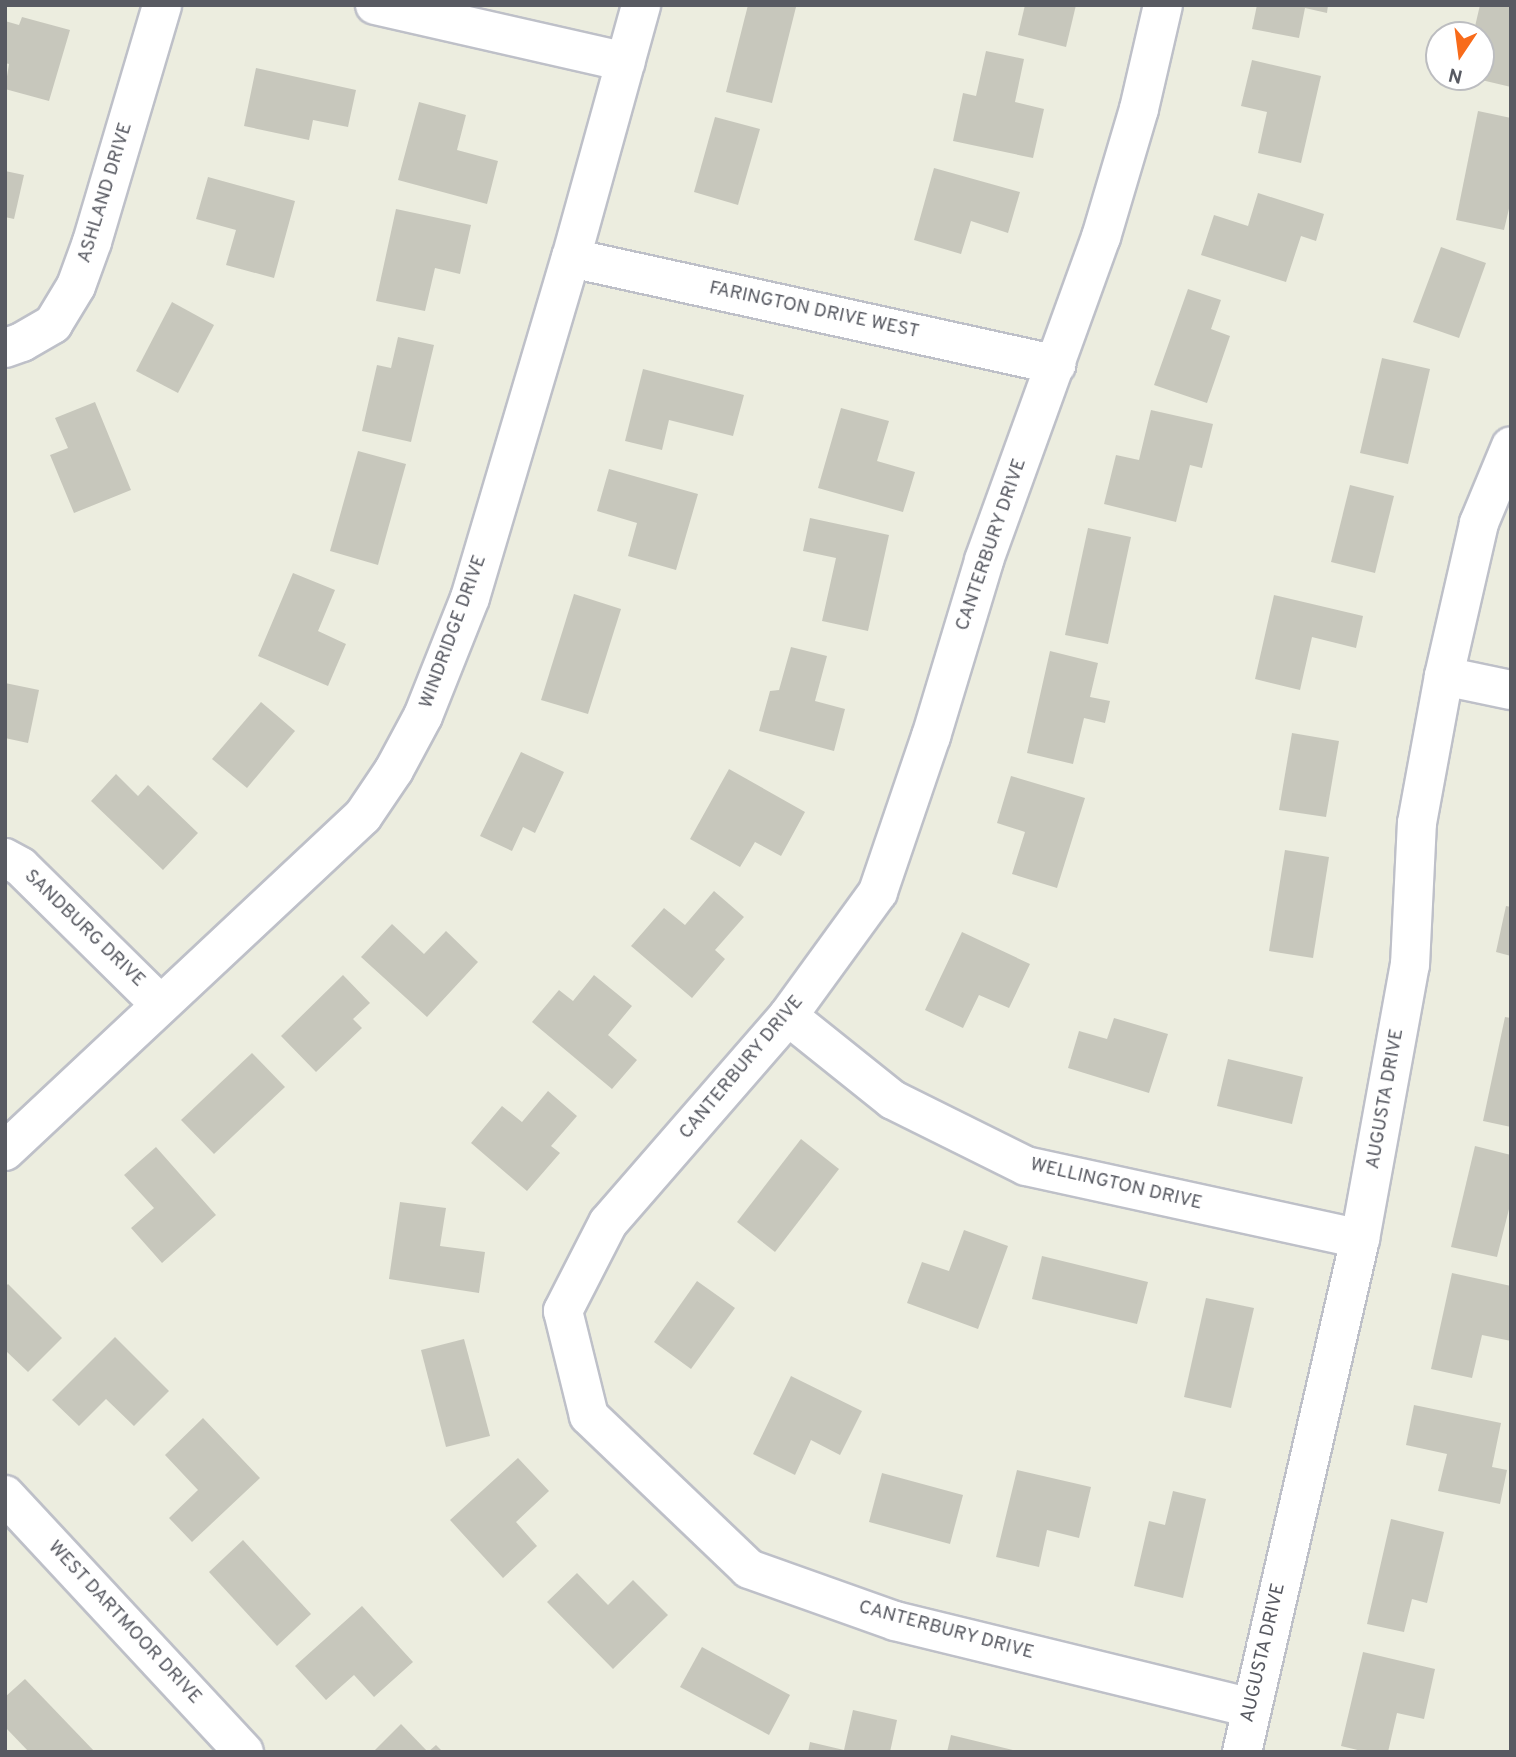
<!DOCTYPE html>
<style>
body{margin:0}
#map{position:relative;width:1516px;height:1757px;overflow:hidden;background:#eceddf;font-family:Overpass,sans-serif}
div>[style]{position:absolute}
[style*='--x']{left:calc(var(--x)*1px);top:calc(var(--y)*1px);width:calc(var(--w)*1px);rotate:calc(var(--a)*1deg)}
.building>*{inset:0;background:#c7c7bc}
.roads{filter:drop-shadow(2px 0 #bec0c8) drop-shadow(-2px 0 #bec0c8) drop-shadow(0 2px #bec0c8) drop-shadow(0 -2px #bec0c8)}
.minor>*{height:38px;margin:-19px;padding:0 19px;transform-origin:19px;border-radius:19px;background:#fff}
span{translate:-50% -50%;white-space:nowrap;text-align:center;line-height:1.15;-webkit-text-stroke:7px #fff;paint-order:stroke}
.street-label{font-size:19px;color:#585a62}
.frame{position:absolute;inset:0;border:7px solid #585a62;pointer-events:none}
.north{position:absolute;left:1425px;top:21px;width:70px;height:70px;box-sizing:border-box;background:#fff;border:2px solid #bcbdc0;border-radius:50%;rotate:193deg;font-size:19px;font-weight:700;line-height:28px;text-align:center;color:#585a62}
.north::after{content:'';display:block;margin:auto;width:24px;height:32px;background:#f86b1a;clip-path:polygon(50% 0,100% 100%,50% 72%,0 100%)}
</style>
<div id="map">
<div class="building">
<div style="clip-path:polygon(748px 5px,796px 7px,772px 103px,726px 92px)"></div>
<div style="clip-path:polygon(1025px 5px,1076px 5px,1066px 47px,1018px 35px)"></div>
<div style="clip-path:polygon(1257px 5px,1328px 5px,1327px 13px,1305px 8px,1299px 38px,1252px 29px)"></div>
<div style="clip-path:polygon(1480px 5px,1511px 5px,1511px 87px,1473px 78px,1481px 77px,1481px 35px,1473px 35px)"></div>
<div style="clip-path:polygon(22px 17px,70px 30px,49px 101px,5px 89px,9px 64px,5px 63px,5px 21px,19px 25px)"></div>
<div style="clip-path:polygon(986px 51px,1024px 59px,1015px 102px,1044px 109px,1033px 158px,953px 141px,963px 93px,976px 96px)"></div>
<div style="clip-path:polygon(1252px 60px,1321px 76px,1301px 163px,1258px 153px,1267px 112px,1241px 106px)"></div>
<div style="clip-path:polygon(256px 68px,356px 90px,348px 127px,313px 120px,309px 140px,244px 126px)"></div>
<div style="clip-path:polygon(419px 102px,466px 115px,457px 150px,498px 161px,487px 204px,398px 180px)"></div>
<div style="clip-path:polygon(1478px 111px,1511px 118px,1511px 200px,1504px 230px,1456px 220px)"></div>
<div style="clip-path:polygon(715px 117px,760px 129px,738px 205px,694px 192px)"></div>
<div style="clip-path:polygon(934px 168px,1020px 192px,1008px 233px,971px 221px,961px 254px,914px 240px)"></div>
<div style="clip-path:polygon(5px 171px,24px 175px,14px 219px,5px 217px)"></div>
<div style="clip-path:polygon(208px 177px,295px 201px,274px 278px,226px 265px,236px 230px,196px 219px)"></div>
<div style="clip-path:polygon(1258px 193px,1324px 214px,1316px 241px,1301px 236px,1286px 282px,1201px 255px,1214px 215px,1248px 226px)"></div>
<div style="clip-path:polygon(396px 209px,471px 225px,460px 274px,435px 268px,425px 311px,376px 301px)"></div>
<div style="clip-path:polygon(1441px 247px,1486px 263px,1459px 338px,1413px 322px)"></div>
<div style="clip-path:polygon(1188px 289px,1221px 300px,1211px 329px,1230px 336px,1207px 403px,1154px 385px)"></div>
<div style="clip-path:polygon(172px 302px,214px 325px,178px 393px,136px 371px)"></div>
<div style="clip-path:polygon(398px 337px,434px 345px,411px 442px,362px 431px,377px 365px,391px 368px)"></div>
<div style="clip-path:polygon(1382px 358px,1430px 369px,1408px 464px,1360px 453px)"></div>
<div style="clip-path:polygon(643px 369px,744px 395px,733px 436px,669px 420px,662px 450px,625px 441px)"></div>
<div style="clip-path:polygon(95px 402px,131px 490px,74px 513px,50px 455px,68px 448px,55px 418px)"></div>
<div style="clip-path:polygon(841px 408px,889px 421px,877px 461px,915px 472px,903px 512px,818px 488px)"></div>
<div style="clip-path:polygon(1151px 410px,1213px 424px,1202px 468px,1190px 465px,1176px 522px,1104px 504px,1116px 455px,1139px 460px)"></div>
<div style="clip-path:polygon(358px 451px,406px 464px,378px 565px,330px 551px)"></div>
<div style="clip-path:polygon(609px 469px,698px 494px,676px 570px,628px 556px,637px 523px,597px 511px)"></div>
<div style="clip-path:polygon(1350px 485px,1394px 496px,1375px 573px,1331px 562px)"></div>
<div style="clip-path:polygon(810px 518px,889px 535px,868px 631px,822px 621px,836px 558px,803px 551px)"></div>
<div style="clip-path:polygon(1088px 528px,1131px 537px,1108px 644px,1065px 635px)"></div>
<div style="clip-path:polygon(293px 573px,335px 590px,318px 631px,346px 644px,328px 686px,258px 656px)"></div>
<div style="clip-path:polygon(574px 594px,621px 609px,588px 714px,541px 700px)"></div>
<div style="clip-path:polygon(1274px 595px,1363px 616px,1356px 648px,1312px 637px,1300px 690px,1255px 679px)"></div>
<div style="clip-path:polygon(791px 647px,827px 656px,815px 701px,845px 709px,834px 751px,759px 731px,770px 691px,779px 690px)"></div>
<div style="clip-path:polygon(1050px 651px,1098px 663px,1090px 697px,1110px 701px,1105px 723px,1084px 718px,1073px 764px,1027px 753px)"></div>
<div style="clip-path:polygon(5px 683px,39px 690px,28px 743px,5px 738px)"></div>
<div style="clip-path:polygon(261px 702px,295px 731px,247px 788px,212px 759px)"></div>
<div style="clip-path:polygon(1292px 733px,1339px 741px,1326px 817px,1279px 810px)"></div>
<div style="clip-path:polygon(521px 752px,564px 772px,535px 833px,523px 827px,512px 851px,480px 836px)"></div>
<div style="clip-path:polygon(729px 769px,805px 812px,781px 856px,755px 842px,740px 867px,690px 839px)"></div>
<div style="clip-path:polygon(116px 774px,138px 796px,148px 785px,198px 833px,163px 870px,91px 801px)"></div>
<div style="clip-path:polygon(1011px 776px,1085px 798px,1057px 888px,1012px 874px,1025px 832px,997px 823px)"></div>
<div style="clip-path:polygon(1285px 850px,1329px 857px,1313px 958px,1269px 951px)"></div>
<div style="clip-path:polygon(714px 891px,744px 917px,715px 950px,725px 959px,692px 998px,631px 946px,664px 908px,685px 925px)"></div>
<div style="clip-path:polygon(1506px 906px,1511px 907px,1511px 956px,1496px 952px)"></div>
<div style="clip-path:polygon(392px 924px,424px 954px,446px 931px,478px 962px,427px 1017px,361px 957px)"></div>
<div style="clip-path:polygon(962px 932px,1030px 964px,1009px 1008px,979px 995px,963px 1028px,925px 1010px)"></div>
<div style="clip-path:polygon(343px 975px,370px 1003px,353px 1019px,362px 1028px,316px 1072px,281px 1036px)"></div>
<div style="clip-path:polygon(594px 975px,632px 1006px,608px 1035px,637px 1060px,612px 1089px,532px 1022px,559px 990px,573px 1001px)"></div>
<div style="clip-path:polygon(1505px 1017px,1511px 1018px,1511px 1127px,1483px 1121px)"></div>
<div style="clip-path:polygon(1114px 1018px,1168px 1034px,1149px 1093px,1068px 1068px,1079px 1031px,1107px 1039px)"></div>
<div style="clip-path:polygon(252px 1053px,285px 1087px,214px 1154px,181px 1120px)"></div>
<div style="clip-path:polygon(1228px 1059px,1303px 1077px,1292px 1124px,1217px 1106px)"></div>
<div style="clip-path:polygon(548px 1091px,577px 1116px,551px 1146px,560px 1153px,527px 1191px,471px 1143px,502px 1106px,522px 1122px)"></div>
<div style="clip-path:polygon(801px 1139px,839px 1169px,775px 1252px,737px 1222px)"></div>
<div style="clip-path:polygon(1475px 1146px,1511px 1155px,1511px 1201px,1497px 1257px,1451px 1247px)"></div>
<div style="clip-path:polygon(156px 1147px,216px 1215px,162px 1263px,131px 1228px,154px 1208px,124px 1175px)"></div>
<div style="clip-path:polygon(400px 1202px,446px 1208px,440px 1246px,485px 1252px,479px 1293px,389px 1279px)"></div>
<div style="clip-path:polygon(964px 1230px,1008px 1246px,978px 1329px,907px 1303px,922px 1262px,949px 1271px)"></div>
<div style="clip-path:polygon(1042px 1256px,1148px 1282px,1137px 1324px,1032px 1299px)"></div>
<div style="clip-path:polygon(1452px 1273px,1511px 1286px,1511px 1341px,1482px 1335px,1472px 1378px,1431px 1369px)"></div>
<div style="clip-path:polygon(697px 1281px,735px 1308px,691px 1369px,654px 1342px)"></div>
<div style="clip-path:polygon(8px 1284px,62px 1338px,28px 1372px,5px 1350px,5px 1287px)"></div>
<div style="clip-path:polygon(1206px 1298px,1254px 1308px,1231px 1408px,1184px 1397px)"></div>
<div style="clip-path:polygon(115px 1337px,169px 1391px,134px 1426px,106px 1399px,79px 1426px,52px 1400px)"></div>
<div style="clip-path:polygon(464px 1339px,490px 1436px,446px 1447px,421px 1350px)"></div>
<div style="clip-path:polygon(791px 1376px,862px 1411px,840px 1455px,811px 1440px,795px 1475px,753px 1454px)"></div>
<div style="clip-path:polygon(1414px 1405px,1501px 1423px,1492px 1467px,1507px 1470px,1500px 1504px,1438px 1491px,1447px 1454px,1406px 1445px)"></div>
<div style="clip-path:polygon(203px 1418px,260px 1478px,192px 1542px,169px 1518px,198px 1490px,165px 1455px)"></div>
<div style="clip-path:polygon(518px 1458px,549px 1491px,516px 1522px,537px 1546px,503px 1578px,450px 1520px)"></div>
<div style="clip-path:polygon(1017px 1470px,1091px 1487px,1079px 1538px,1047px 1530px,1039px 1567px,996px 1557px)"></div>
<div style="clip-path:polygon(882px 1473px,963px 1495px,950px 1544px,869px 1522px)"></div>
<div style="clip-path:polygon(1173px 1491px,1206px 1499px,1183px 1598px,1134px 1586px,1149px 1521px,1165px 1525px)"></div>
<div style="clip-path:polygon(1391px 1519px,1444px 1532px,1427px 1603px,1412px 1599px,1404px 1632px,1367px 1624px)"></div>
<div style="clip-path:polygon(243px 1540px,311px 1614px,277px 1646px,209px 1572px)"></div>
<div style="clip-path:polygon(577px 1573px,608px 1605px,633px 1580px,668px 1615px,613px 1669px,547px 1602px)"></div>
<div style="clip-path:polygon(362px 1606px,413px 1662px,374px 1697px,354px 1675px,326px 1700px,295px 1666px)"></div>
<div style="clip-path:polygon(702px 1647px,790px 1695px,769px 1735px,680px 1687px)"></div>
<div style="clip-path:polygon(1363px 1652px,1435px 1669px,1424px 1719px,1397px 1713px,1388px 1752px,1366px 1752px,1341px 1746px)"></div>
<div style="clip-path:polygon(25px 1679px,95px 1752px,29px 1752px,5px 1727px,5px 1697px)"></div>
<div style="clip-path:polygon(853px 1710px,897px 1720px,890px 1752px,808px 1752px,810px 1742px,844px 1750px)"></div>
<div style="clip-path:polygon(401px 1724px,428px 1752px,373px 1752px)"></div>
<div style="clip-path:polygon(951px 1735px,1017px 1751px,1017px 1752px,947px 1752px)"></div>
<div style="clip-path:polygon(436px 1745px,443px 1752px,428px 1752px)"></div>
</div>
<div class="roads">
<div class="minor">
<div style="--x:375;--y:5;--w:257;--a:12.8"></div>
<div style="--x:1163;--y:5;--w:107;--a:103"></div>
<div style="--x:1139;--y:109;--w:134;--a:106.5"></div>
<div style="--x:1101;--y:237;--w:344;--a:109.9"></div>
<div style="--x:984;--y:561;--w:183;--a:106.8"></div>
<div style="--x:931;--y:736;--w:165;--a:108.8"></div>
<div style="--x:878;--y:892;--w:153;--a:126"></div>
<div style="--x:788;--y:1016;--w:274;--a:131"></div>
<div style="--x:608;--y:1223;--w:99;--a:117.1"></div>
<div style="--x:563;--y:1311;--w:108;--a:76.1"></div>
<div style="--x:589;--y:1416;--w:221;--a:43.7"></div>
<div style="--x:749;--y:1569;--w:155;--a:19.6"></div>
<div style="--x:895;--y:1621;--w:366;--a:13.7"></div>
<div style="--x:571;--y:258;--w:497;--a:12.4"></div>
<div style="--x:5;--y:348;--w:18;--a:-19"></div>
<div style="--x:22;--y:342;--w:36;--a:-30"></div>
<div style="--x:53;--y:324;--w:44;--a:-58.8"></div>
<div style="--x:76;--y:286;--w:47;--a:-70"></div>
<div style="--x:92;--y:242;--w:247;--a:-73.5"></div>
<div style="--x:1444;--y:676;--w:68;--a:11.8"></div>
<div style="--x:5;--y:858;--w:18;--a:29"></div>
<div style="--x:21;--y:867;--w:195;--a:44.6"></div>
<div style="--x:788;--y:1016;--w:134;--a:38.7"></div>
<div style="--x:893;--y:1100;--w:148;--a:26.4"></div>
<div style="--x:1026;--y:1166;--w:342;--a:12.3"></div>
<div style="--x:5;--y:1151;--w:490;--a:-43.1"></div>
<div style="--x:363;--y:816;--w:55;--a:-56"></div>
<div style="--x:394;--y:770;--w:61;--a:-61.8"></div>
<div style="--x:423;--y:716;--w:127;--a:-68.3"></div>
<div style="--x:470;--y:598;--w:355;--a:-73.5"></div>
<div style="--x:571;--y:258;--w:263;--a:-74.5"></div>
<div style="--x:5;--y:1495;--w:351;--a:47.1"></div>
<div style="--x:1242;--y:1752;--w:526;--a:-77.05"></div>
<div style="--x:1360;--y:1239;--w:279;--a:-79.7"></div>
<div style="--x:1410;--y:965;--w:142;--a:-87.2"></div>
<div style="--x:1417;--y:823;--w:149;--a:-79.6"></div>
<div style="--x:1444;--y:676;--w:157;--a:-77.1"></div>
<div style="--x:1479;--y:523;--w:83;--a:-67.4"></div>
</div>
</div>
<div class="street-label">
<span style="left:106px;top:193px;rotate:-73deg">ASHLAND DRIVE</span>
<span style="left:814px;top:311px;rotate:12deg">FARINGTON DRIVE WEST</span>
<span style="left:992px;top:545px;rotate:-71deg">CANTERBURY DRIVE</span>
<span style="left:454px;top:632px;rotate:-70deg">WINDRIDGE DRIVE</span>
<span style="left:84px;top:929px;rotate:44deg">SANDBURG DRIVE</span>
<span style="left:742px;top:1068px;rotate:-50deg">CANTERBURY DRIVE</span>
<span style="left:1386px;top:1099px;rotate:-80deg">AUGUSTA DRIVE</span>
<span style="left:1116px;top:1185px;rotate:13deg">WELLINGTON DRIVE</span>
<span style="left:124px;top:1623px;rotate:47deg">WEST DARTMOOR DRIVE</span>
<span style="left:946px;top:1631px;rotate:15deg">CANTERBURY DRIVE</span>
<span style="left:1264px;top:1653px;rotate:-77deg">AUGUSTA DRIVE</span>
</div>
<div class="frame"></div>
<div class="north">N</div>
</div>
